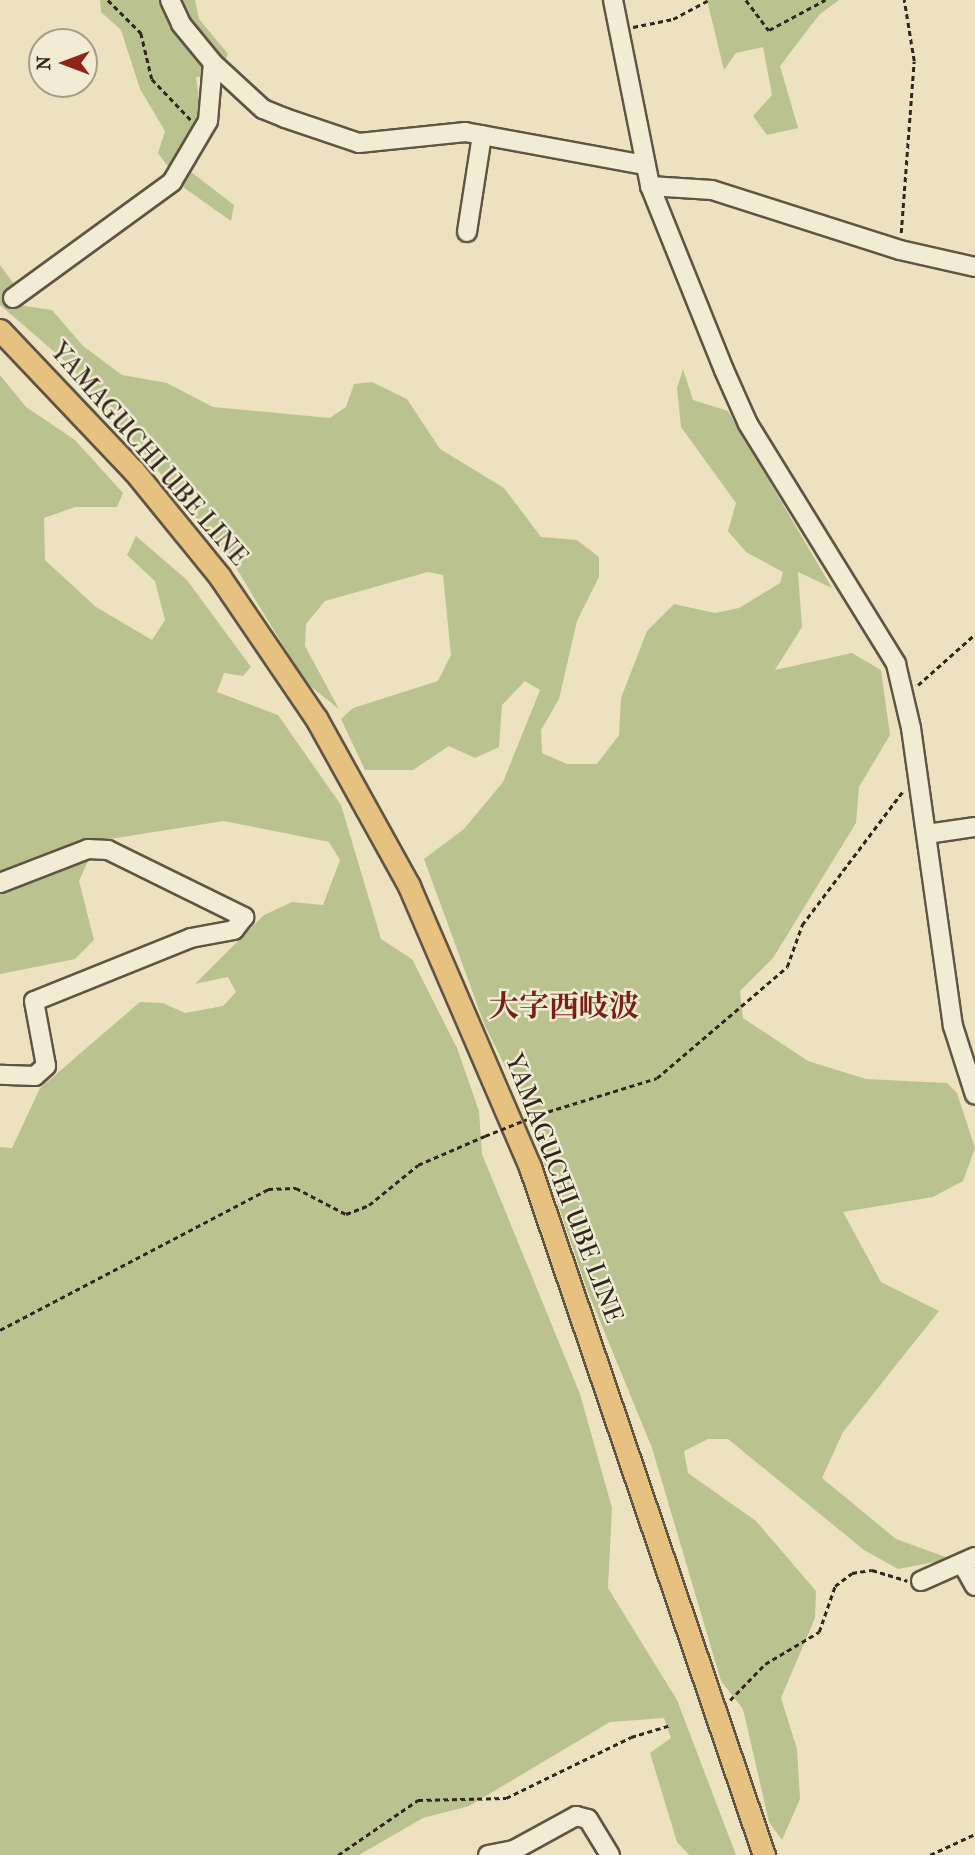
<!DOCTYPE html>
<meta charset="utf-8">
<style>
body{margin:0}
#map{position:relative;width:975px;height:1855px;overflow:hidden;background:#ece2bf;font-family:"IM FELL French Canon","Noto Serif JP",serif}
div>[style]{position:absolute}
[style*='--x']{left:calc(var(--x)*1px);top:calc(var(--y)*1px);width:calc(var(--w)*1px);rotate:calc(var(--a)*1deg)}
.green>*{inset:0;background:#bac390}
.path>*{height:2.5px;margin-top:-1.25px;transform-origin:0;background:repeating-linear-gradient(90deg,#31261b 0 5px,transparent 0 8.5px)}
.roads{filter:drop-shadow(2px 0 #605544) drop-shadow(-2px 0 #605544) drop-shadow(0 2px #605544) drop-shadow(0 -2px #605544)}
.minor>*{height:18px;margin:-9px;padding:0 9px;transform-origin:9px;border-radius:9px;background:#f3ecd5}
.major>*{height:21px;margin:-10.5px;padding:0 10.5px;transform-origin:10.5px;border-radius:10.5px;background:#e6c180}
.path-bridge>*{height:2.5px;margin-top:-1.25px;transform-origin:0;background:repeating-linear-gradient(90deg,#31261b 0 5px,transparent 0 8.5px)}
span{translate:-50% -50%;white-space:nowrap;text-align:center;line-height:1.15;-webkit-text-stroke:5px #f3ecd5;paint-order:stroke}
.street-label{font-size:26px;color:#31261b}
.quarter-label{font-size:30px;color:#7a1f14;font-weight:700}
.north{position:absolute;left:28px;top:28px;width:70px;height:70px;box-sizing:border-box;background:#f3ecd5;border:2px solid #a59d8b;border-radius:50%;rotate:270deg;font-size:19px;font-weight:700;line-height:28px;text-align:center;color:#31261b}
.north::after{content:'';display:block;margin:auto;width:24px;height:32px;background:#8f2418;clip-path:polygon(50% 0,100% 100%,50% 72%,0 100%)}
</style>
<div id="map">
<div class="green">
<div style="clip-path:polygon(100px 0,195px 0,199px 19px,228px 54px,219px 76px,196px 77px,205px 145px,191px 172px,234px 205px,231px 221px,183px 187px,158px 153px,165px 131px,140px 89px,121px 30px,101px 12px)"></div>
<div style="clip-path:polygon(707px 0,839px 0,819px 15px,780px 66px,798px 128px,767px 135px,753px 116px,772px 95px,763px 47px,736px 53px,724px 70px)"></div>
<div style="clip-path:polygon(0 265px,14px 284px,12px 304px,52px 310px,83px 346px,122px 375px,167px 383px,213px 407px,330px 418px,346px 407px,354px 384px,372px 382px,407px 399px,440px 449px,504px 488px,541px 537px,577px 540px,599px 557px,599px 577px,577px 621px,559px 699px,541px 730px,542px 753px,567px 764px,597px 764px,619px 735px,621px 698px,647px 631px,674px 604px,715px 613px,739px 608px,780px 583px,783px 572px,746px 552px,728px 531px,736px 503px,681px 427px,677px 388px,683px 369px,693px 400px,728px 411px,832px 588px,798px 572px,802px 627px,775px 670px,852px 653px,881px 670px,890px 735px,859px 787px,856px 823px,773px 958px,740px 991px,743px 1018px,808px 1061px,866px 1079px,947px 1083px,957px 1093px,975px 1148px,963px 1181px,933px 1197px,843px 1212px,881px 1282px,939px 1311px,843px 1432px,822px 1478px,896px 1539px,951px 1559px,898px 1569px,864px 1550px,728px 1439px,708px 1439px,684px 1451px,688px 1473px,756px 1521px,816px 1591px,815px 1618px,781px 1698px,797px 1749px,800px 1799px,782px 1840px,769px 1822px,743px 1709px,721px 1681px,652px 1448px,586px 1287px,525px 1106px,485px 1026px,424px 859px,464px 829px,503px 782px,540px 690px,525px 681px,502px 705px,499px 747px,475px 758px,449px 746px,413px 770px,365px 770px,341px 719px,353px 708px,438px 681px,451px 655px,443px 575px,428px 572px,325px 601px,306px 624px,305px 646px,339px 709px,305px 682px,235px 566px,147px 457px,65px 361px,0 305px)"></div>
<div style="clip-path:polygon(0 375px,26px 407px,75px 440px,123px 493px,117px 507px,75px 507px,44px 518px,45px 560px,96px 607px,152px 640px,165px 620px,155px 581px,127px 555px,136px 536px,187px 580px,251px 667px,243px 676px,224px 673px,217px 692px,278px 715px,341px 805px,381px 939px,412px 959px,457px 1048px,479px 1111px,482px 1154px,580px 1394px,612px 1508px,608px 1588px,677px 1700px,736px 1855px,689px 1855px,677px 1842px,650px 1753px,671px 1738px,664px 1718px,610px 1722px,469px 1806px,423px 1818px,359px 1855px,0 1855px,0 1147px,12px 1148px,40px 1088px,140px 1002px,163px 1003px,185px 1013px,223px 1006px,236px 992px,228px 977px,195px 984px,264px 915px,292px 902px,323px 905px,340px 860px,329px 842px,224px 821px,97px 841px,79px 881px,94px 940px,75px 959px,0 974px)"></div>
</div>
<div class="path">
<div style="--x:108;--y:0;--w:47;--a:45"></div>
<div style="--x:141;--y:33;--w:47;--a:76.6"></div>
<div style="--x:152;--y:79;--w:57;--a:46.4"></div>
<div style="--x:746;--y:0;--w:38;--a:53"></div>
<div style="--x:769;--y:30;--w:64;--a:-28.2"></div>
<div style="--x:633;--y:27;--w:41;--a:-11.3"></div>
<div style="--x:673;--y:19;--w:40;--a:-28"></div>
<div style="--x:901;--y:233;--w:172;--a:-85.7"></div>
<div style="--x:914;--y:61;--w:62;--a:-99.3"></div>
<div style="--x:918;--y:685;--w:76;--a:-41.8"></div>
<div style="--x:540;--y:1114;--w:122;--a:-17.1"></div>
<div style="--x:657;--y:1078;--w:171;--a:-40.5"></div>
<div style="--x:787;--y:967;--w:45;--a:-70.3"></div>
<div style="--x:802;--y:925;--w:168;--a:-53"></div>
<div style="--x:0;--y:1330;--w:303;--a:-27.7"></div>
<div style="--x:268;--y:1189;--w:28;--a:-2"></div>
<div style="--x:296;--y:1188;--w:56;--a:27.5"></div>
<div style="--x:346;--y:1214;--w:25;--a:-21"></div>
<div style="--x:369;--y:1205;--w:63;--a:-39.2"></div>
<div style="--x:418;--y:1165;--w:73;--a:-23.4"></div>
<div style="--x:730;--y:1700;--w:50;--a:-45.8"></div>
<div style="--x:765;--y:1664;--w:63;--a:-30.7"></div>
<div style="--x:819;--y:1632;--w:49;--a:-70.8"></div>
<div style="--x:835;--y:1586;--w:21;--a:-37"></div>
<div style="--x:852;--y:1573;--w:20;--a:-9"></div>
<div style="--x:872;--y:1570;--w:37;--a:17"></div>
<div style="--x:338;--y:1855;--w:97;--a:-34.5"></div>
<div style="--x:418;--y:1800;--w:88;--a:-1.3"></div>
<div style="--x:506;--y:1798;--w:139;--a:-26"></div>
<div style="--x:631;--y:1737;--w:42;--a:-16.7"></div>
<div style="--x:930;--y:1855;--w:50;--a:-25"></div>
</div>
<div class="roads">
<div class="minor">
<div style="--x:170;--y:0;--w:26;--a:65"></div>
<div style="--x:181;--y:24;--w:50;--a:50.6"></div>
<div style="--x:213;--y:63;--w:68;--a:42.6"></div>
<div style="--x:263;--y:109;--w:24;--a:22"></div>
<div style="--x:285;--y:118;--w:78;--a:18.7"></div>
<div style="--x:359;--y:143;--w:107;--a:-5.9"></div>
<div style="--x:465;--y:132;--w:182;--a:10.4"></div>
<div style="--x:613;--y:0;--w:190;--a:78.7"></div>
<div style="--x:650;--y:186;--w:198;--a:68.1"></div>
<div style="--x:724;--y:370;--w:59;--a:66"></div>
<div style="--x:748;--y:424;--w:282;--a:58.3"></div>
<div style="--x:896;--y:664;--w:66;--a:76.8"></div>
<div style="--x:911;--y:728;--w:301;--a:82"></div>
<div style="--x:953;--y:1026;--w:72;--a:72.3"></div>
<div style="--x:650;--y:186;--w:62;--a:3.7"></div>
<div style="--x:712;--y:190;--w:197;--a:17.7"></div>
<div style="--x:900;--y:250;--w:77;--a:12.8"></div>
<div style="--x:467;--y:232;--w:98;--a:-81.2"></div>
<div style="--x:13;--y:298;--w:197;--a:-36.1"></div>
<div style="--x:172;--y:182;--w:71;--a:-59.5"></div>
<div style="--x:208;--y:121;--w:58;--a:-85.1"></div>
<div style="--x:927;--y:834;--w:49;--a:-8.3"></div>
<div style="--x:0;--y:883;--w:94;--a:-21.1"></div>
<div style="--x:88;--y:849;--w:20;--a:3"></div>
<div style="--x:108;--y:850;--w:152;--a:26.2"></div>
<div style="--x:244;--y:917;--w:16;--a:128"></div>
<div style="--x:234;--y:930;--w:44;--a:169.5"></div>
<div style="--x:191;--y:938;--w:169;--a:158.1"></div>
<div style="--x:34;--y:1001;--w:66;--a:79.5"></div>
<div style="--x:46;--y:1066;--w:15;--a:138"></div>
<div style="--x:35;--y:1076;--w:35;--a:-178"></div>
<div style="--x:962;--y:1563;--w:26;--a:61"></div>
<div style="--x:921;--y:1581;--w:59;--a:-24"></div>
<div style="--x:488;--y:1855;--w:26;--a:-11"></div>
<div style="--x:514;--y:1850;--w:71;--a:-28.7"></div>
<div style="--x:576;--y:1816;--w:12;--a:14"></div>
<div style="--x:588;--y:1819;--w:42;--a:58.6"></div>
</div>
<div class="major">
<div style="--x:0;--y:330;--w:195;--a:46.5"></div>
<div style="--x:134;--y:471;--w:136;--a:50.9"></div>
<div style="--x:220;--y:577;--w:171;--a:55.8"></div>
<div style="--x:316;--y:718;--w:192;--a:61"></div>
<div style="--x:409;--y:886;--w:306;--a:66.7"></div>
<div style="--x:530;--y:1167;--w:727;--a:71.22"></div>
</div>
</div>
<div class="path-bridge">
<div style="--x:485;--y:1136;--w:59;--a:-21.8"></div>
</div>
<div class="street-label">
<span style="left:149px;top:454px;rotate:49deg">YAMAGUCHI UBE LINE</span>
<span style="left:564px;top:1188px;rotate:69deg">YAMAGUCHI UBE LINE</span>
</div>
<div class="quarter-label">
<span style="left:564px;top:1007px">大字西岐波</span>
</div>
<div class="north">N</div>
</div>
